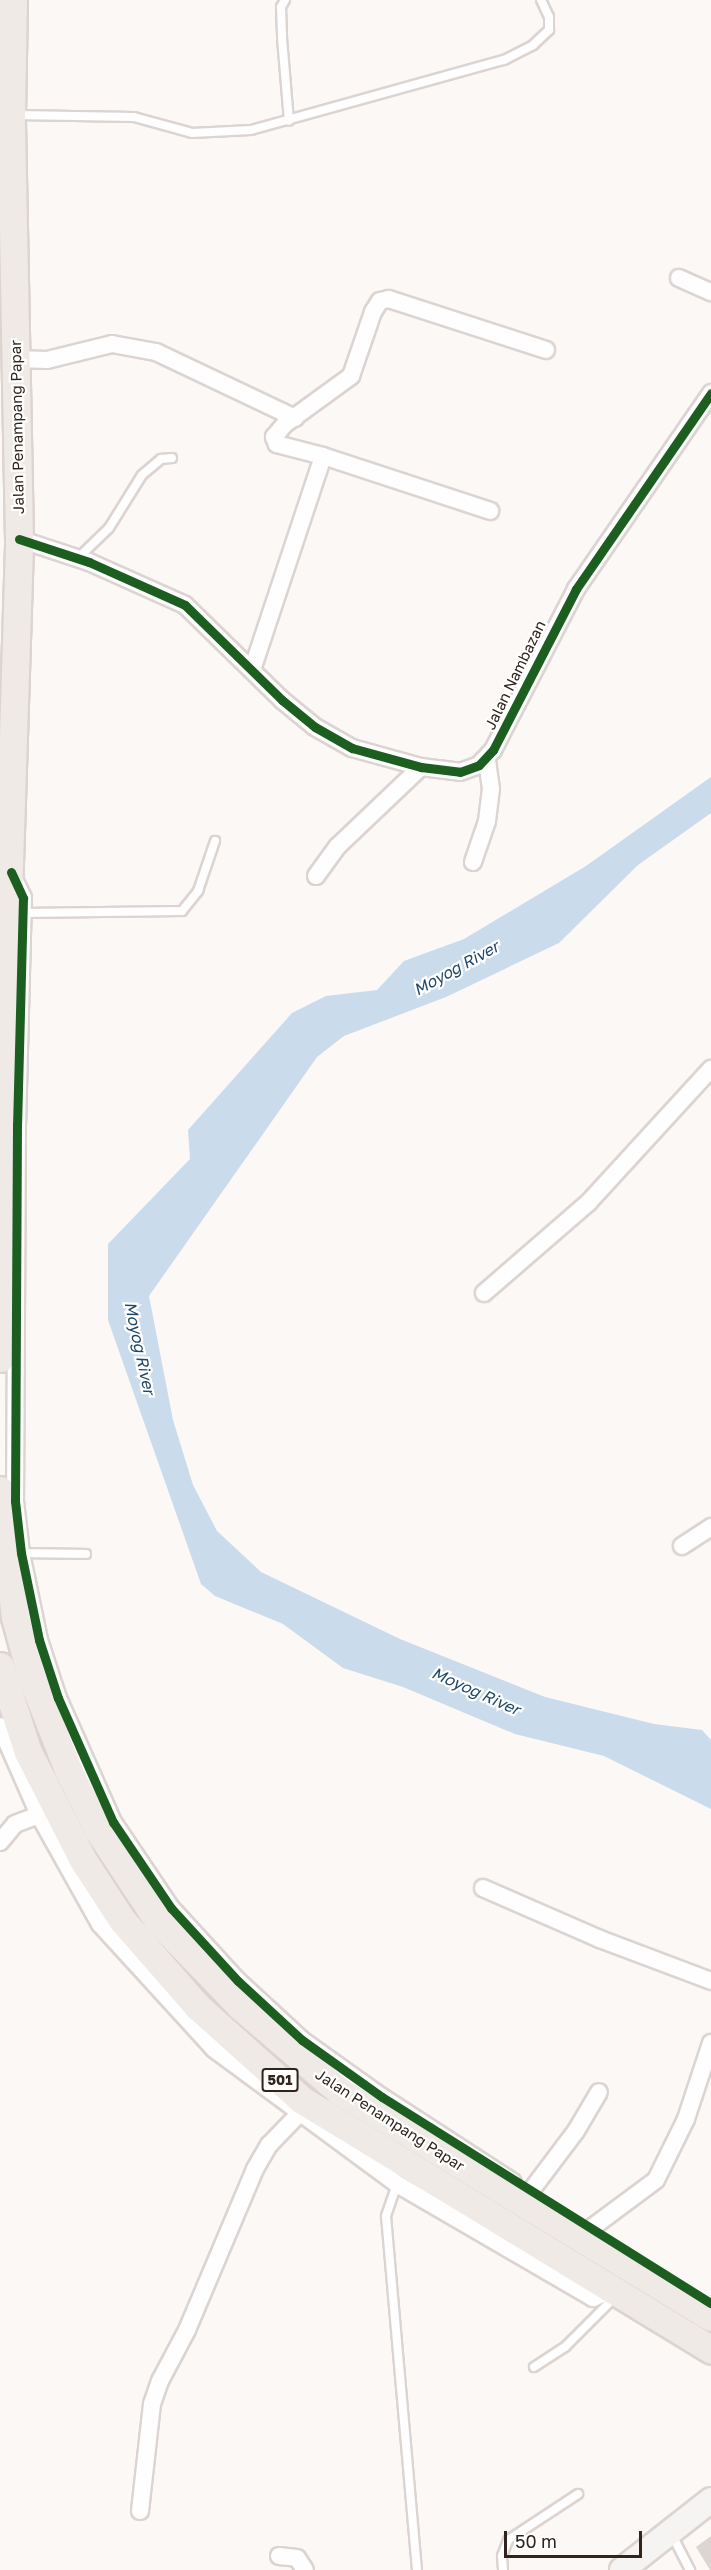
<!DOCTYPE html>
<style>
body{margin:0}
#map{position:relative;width:711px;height:2570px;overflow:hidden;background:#fbf8f6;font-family:"Golos Text",sans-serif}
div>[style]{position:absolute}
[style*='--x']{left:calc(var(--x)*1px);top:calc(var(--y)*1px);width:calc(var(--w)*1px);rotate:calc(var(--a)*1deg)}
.water>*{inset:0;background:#cadbeb}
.building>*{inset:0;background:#dcd5d1}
.roads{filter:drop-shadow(2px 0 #dcd4d0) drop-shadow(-2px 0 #dcd4d0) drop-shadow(0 2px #dcd4d0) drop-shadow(0 -2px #dcd4d0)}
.lane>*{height:8px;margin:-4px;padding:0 4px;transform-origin:4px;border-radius:4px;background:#fefefe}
.street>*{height:16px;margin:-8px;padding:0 8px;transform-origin:8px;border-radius:8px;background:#fefefe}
.secondary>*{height:24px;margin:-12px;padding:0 12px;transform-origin:12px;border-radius:12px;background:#f6f4f2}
.primary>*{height:27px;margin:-13.5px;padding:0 13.5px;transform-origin:13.5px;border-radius:13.5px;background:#efeae6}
.cycleway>*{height:9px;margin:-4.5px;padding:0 4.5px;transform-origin:4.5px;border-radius:4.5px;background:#1b5e20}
span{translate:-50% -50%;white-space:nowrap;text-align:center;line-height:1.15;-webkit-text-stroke:4.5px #fff;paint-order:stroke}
.shield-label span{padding:2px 4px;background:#fff;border:2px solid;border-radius:4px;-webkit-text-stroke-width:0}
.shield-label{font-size:14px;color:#30241d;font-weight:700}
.street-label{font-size:15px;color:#30241d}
.water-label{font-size:16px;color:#1f4869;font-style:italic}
.scale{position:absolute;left:504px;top:2531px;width:138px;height:27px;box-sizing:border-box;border:3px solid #30241d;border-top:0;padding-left:8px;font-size:18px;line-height:21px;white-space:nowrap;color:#30241d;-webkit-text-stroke:4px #fff;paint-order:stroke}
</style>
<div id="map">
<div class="water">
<div style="clip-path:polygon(711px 777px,711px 813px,638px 865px,559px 943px,446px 997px,344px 1036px,317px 1057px,149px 1296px,173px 1420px,193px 1485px,217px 1531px,261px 1572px,400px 1639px,545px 1697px,654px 1724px,702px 1730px,711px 1740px,711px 1809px,604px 1756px,515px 1734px,403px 1687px,343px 1668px,283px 1624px,215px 1596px,201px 1584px,108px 1320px,108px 1244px,190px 1159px,188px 1130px,292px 1013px,326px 996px,377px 990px,404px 961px,464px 939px,586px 866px)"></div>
</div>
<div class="building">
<div style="clip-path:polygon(711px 2536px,711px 2570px,710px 2570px,696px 2547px)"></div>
</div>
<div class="roads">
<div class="lane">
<div style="--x:285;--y:0;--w:8;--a:120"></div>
<div style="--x:281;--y:7;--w:31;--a:88"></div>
<div style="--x:282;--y:38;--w:83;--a:85.2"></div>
<div style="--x:15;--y:115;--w:119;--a:1"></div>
<div style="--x:134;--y:117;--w:60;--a:15.4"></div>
<div style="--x:192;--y:133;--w:59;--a:-2.9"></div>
<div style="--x:251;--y:130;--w:263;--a:-15.5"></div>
<div style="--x:504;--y:60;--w:33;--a:-27"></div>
<div style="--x:533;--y:45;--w:22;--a:-43"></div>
<div style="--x:549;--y:30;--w:13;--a:-90"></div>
<div style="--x:549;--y:17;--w:19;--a:-115"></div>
<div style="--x:78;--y:558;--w:43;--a:-44.1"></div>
<div style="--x:109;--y:528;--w:62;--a:-58.1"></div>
<div style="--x:142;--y:475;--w:25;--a:-40"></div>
<div style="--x:161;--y:459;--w:11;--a:-5"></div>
<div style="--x:22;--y:913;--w:160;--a:-0.7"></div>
<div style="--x:182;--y:911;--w:26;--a:-51"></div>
<div style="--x:198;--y:891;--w:53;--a:-71.2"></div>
<div style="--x:21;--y:1553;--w:65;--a:0.9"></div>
<div style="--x:397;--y:2184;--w:34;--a:109"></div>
<div style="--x:386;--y:2216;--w:355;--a:85"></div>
<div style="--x:534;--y:2367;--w:37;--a:-33"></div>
<div style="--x:565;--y:2347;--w:71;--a:-45"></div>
<div style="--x:671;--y:2533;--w:42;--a:62.8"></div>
<div style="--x:503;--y:2570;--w:14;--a:-94"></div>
<div style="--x:502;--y:2556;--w:17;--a:-69"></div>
<div style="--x:508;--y:2540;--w:84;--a:-33.3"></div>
</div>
<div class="street">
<div style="--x:679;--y:278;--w:35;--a:24"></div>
<div style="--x:16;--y:359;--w:31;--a:2"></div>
<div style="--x:47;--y:360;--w:67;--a:-13.8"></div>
<div style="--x:112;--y:344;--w:45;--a:10.3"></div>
<div style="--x:156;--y:352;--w:154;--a:25.4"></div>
<div style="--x:323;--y:456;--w:48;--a:-165.4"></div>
<div style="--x:277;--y:444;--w:8;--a:-113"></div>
<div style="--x:274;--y:437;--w:17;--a:-50"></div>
<div style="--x:285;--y:424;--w:82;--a:-36"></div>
<div style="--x:351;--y:376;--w:68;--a:-71"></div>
<div style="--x:373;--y:312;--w:13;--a:-58"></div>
<div style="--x:380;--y:301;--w:9;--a:-13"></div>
<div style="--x:389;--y:299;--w:165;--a:18"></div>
<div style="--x:19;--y:539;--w:74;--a:18.2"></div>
<div style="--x:89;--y:562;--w:105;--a:24.1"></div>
<div style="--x:185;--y:605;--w:136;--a:44.4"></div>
<div style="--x:282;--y:700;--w:43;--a:39.3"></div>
<div style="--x:315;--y:727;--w:43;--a:29.6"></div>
<div style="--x:352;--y:748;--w:72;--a:15.4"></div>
<div style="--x:421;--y:767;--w:39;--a:7"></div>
<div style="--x:460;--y:772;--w:20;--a:-20"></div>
<div style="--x:479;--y:765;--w:21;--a:-47"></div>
<div style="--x:493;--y:750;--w:181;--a:-62.7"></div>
<div style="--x:576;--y:589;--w:238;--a:-55.4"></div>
<div style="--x:253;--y:667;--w:222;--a:-71.6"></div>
<div style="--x:323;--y:456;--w:176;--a:18.2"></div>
<div style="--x:473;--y:862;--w:43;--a:-71.1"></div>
<div style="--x:487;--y:821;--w:32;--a:-83"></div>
<div style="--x:491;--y:789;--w:30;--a:-98"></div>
<div style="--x:12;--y:875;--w:25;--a:64"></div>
<div style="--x:23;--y:898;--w:226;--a:91.5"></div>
<div style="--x:17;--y:1124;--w:377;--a:90.3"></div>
<div style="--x:15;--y:1501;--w:52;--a:83.4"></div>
<div style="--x:21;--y:1553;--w:89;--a:78.3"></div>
<div style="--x:39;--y:1640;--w:61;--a:71.9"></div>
<div style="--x:58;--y:1698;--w:136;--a:66.1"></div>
<div style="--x:113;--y:1822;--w:104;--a:56"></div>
<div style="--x:171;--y:1908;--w:99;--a:47.5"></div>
<div style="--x:238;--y:1981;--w:87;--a:42.7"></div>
<div style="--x:302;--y:2040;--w:98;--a:35.5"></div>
<div style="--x:382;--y:2097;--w:156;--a:33"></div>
<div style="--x:316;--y:876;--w:37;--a:-54"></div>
<div style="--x:338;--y:846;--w:115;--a:-43.6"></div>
<div style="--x:484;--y:1293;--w:138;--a:-40.9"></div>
<div style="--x:588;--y:1203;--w:182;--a:-47.5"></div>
<div style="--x:682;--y:1546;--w:35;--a:-33"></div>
<div style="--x:0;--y:1726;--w:97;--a:66.3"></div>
<div style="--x:39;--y:1815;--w:125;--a:60.8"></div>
<div style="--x:100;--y:1924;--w:169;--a:47.6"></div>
<div style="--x:214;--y:2049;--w:227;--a:36.4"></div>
<div style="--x:397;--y:2184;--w:227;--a:30.2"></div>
<div style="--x:593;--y:2298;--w:21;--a:-23"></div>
<div style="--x:0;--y:1842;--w:23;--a:-50"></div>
<div style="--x:15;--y:1824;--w:26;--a:-21"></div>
<div style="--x:483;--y:1888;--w:128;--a:23.6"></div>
<div style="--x:600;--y:1939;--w:119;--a:20.7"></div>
<div style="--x:530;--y:2192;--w:76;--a:-53"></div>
<div style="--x:576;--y:2131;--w:45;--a:-59.5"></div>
<div style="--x:590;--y:2229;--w:82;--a:-36.6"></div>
<div style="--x:656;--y:2180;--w:68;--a:-63.8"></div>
<div style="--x:686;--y:2119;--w:80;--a:-71.8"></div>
<div style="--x:140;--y:2511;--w:108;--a:-83.6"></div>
<div style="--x:152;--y:2404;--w:24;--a:-71"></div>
<div style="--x:160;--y:2381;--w:58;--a:-62.1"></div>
<div style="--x:187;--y:2330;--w:175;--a:-67.1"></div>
<div style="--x:255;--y:2169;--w:28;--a:-60"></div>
<div style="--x:269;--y:2145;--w:42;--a:-46"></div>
<div style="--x:279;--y:2556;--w:18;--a:6"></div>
<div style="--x:297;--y:2558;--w:14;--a:56"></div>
</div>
<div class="secondary">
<div style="--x:622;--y:2570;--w:113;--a:-38.2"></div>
</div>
<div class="primary">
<div style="--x:0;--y:1358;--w:367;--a:-89.2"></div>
<div style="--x:5;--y:991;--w:452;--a:-88.2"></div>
<div style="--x:19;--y:539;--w:424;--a:-91.1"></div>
<div style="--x:11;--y:115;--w:115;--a:-89"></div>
<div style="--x:0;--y:1490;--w:128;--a:83.3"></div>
<div style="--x:15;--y:1617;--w:61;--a:74.8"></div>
<div style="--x:31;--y:1676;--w:101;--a:68.5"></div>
<div style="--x:68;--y:1770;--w:67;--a:63.4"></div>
<div style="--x:98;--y:1830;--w:109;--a:56.6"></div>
<div style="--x:158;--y:1921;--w:118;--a:46"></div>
<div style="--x:240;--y:2006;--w:130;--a:40.6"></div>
<div style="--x:339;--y:2091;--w:435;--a:31.3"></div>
<div style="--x:0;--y:1666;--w:90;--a:72"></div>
<div style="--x:28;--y:1752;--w:121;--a:63"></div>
<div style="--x:83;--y:1860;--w:72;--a:57"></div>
<div style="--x:122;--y:1920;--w:116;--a:48.9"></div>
<div style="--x:198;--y:2007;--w:140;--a:41.8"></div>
<div style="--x:302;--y:2100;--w:479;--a:31.4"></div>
</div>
</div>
<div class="cycleway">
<div style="--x:19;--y:539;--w:74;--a:18.2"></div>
<div style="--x:89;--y:562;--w:105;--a:24.1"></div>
<div style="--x:185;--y:605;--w:136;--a:44.4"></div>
<div style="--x:282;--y:700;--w:43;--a:39.3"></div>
<div style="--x:315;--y:727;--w:43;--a:29.6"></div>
<div style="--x:352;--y:748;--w:72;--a:15.4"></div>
<div style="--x:421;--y:767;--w:39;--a:7"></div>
<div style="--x:460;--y:772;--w:20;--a:-20"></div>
<div style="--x:479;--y:765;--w:21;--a:-47"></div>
<div style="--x:493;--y:750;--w:181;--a:-62.7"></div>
<div style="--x:576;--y:589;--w:238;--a:-55.4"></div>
<div style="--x:11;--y:872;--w:29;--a:65"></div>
<div style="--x:23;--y:898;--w:226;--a:91.5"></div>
<div style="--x:17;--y:1124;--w:377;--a:90.3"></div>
<div style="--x:15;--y:1501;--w:52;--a:83.4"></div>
<div style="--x:21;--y:1553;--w:89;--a:78.3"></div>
<div style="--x:39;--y:1640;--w:61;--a:71.9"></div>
<div style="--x:58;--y:1698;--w:136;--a:66.1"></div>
<div style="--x:113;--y:1822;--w:104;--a:56"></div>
<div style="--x:171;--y:1908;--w:99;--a:47.5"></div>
<div style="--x:238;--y:1981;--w:87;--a:42.7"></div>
<div style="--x:302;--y:2040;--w:98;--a:35.5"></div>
<div style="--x:382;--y:2097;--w:388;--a:32.1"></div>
</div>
<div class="shield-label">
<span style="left:280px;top:2080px">501</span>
</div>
<div class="street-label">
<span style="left:17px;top:427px;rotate:-91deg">Jalan Penampang Papar</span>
<span style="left:515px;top:675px;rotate:-64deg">Jalan Nambazan</span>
<span style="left:390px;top:2120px;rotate:33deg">Jalan Penampang Papar</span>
</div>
<div class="water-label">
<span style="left:456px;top:968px;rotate:-29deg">Moyog River</span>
<span style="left:140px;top:1348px;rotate:78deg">Moyog River</span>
<span style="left:476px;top:1691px;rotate:24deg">Moyog River</span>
</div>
<div class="scale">50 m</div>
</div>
